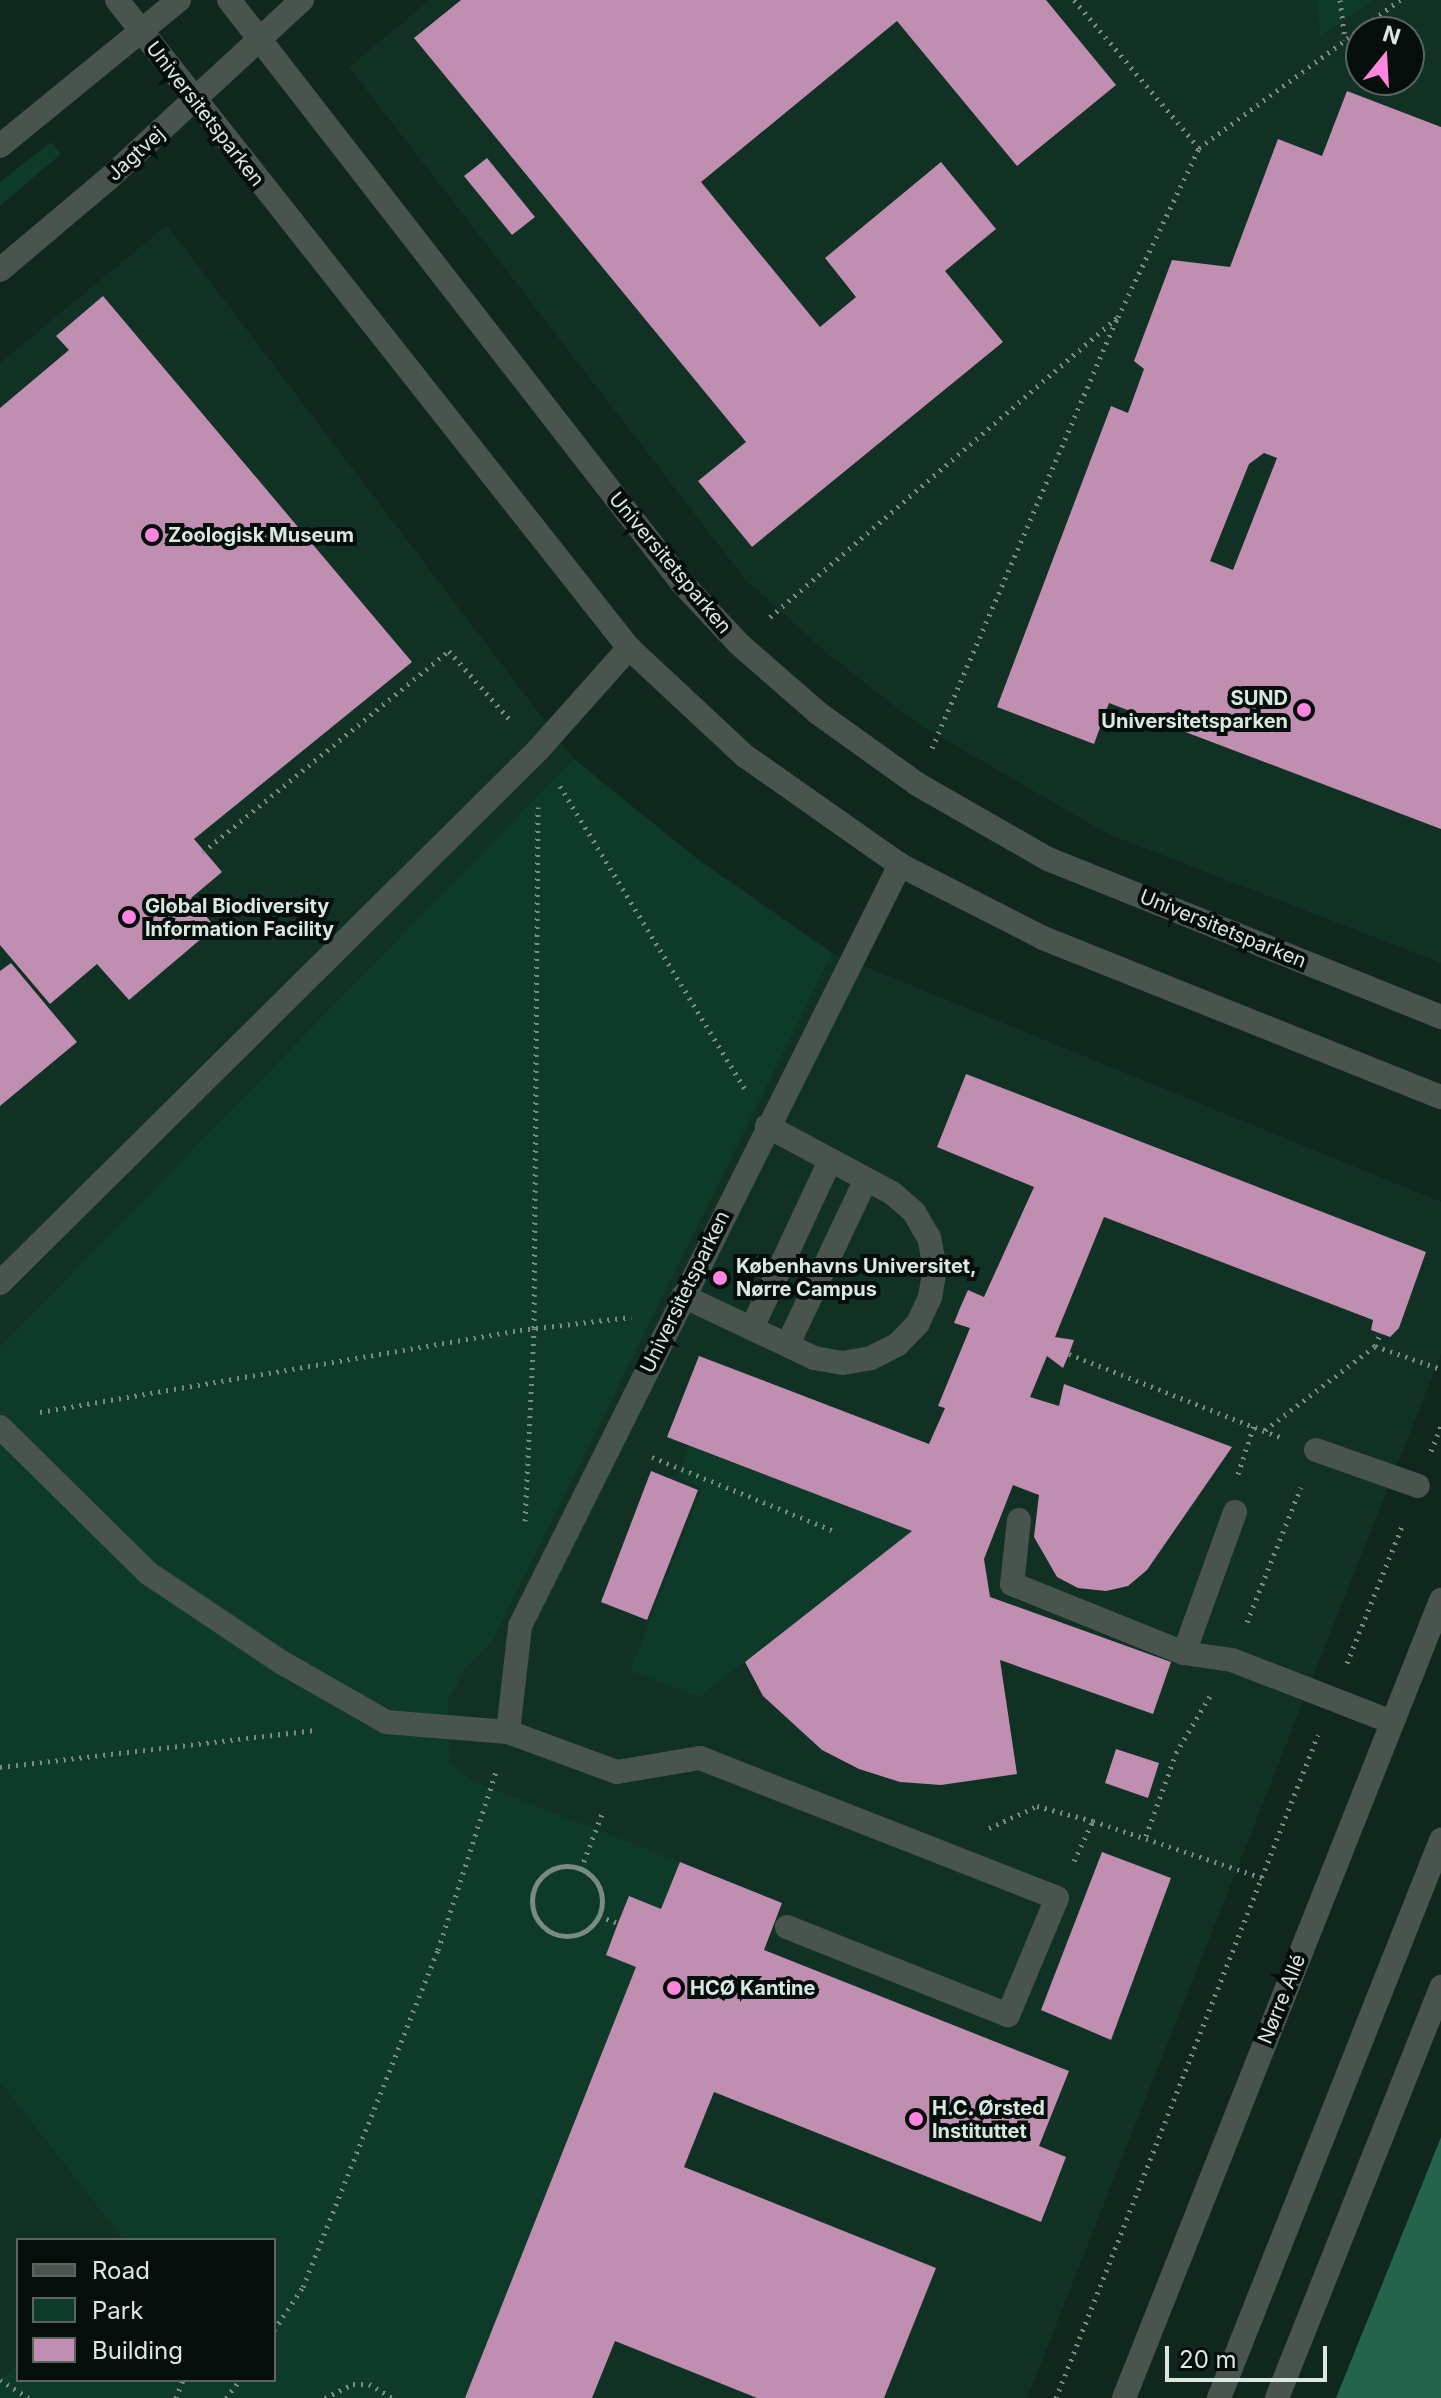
<!DOCTYPE html>
<meta charset="utf-8">
<style>
body{margin:0}
#map{position:relative;width:1441px;height:2398px;overflow:hidden;background:#10271e;font-family:Inter,sans-serif}
div>[style]{position:absolute}
[style*='--x']{left:calc(var(--x)*1px);top:calc(var(--y)*1px);width:calc(var(--w)*1px);rotate:calc(var(--a)*1deg)}
.built>*{inset:0;background:#113124}
.green>*{inset:0;background:#0e3a29}
.forest>*{inset:0;background:#25644c}
.building>*{inset:0;background:#c08eb0}
.path>*{height:5px;margin-top:-2.5px;transform-origin:0;background:repeating-linear-gradient(90deg,#798b83 0 2px,transparent 0 8px)}
.path>.ring{margin:-2.5px;padding:0;box-sizing:content-box;background:none;border:5px solid #798b83;border-radius:50%}
.minor>*{height:24px;margin:-12px;padding:0 12px;transform-origin:12px;border-radius:12px;background:#49544e}
.dots>*{width:22px;height:22px;translate:-50% -50%;box-sizing:border-box;border:4px solid #050e0a;border-radius:50%}
span{translate:-50% -50%;white-space:nowrap;text-align:center;line-height:1.15;-webkit-text-stroke:8px #050e0a;paint-order:stroke}
.street-label{font-size:20px;color:#dae8e1}
.poi-label{font-size:20px;color:#dae8e1;font-weight:700}
.left{translate:0 -50%;text-align:left}
.right{translate:-100% -50%;text-align:right}
.legend{position:absolute;left:16px;top:2238px;width:260px;height:144px;box-sizing:border-box;background:#050e0a;border:2px solid #5a6560;margin:0;padding:10px 14px;list-style:none;font-size:24px;color:#dae8e1}
.legend li{display:flex;align-items:center;gap:16px;height:40px}
.legend b{width:40px;border:2px solid #5a6560}
.north{position:absolute;left:1345px;top:16px;width:80px;height:80px;box-sizing:border-box;background:#050e0a;border:2px solid #5a6560;border-radius:50%;rotate:18deg;font-size:22px;font-weight:700;line-height:32px;text-align:center;color:#dae8e1}
.north::after{content:'';display:block;margin:auto;width:28px;height:36px;background:#ff85df;clip-path:polygon(50% 0,100% 100%,50% 72%,0 100%)}
.scale{position:absolute;left:1165px;top:2346px;width:162px;height:36px;box-sizing:border-box;border:4px solid #dae8e1;border-top:0;padding-left:10px;font-size:24px;line-height:28px;white-space:nowrap;color:#dae8e1;-webkit-text-stroke:6px #050e0a;paint-order:stroke}
</style>
<div id="map">
<div class="built">
<div style="clip-path:polygon(evenodd,430px 0,1441px 0,1441px 963px,1108px 834px,918px 724px,828px 654px,745px 579px,349px 67px,430px 0,1361px 32px,1409px 32px,1409px 80px,1361px 80px,1361px 32px)"></div>
<div style="clip-path:polygon(evenodd,167px 225px,574px 759px,696px 858px,832px 953px,1441px 1202px,1441px 1354px,1027px 2398px,0 2398px,0 363px,167px 225px,18px 2240px,274px 2240px,274px 2380px,18px 2380px,18px 2240px)"></div>
</div>
<div class="green">
<div style="clip-path:polygon(1317px 0,1374px 0,1320px 37px)"></div>
<div style="clip-path:polygon(51px 142px,61px 154px,0 206px,0 182px)"></div>
<div style="clip-path:polygon(574px 759px,696px 858px,832px 953px,492px 1642px,467px 1666px,448px 1701px,450px 1763px,473px 1781px,680px 1862px,661px 1909px,629px 1896px,618px 1923px,606px 1955px,636px 1967px,465px 2398px,0 2398px,0 2379px,18px 2366px,18px 2380px,274px 2380px,274px 2240px,124px 2240px,0 2082px,0 1347px)"></div>
<div style="clip-path:polygon(689px 1446px,912px 1531px,699px 1697px,630px 1671px,702px 1488px,678px 1477px)"></div>
</div>
<div class="forest">
<div style="clip-path:polygon(1441px 2137px,1441px 2398px,1336px 2398px,1383px 2282px)"></div>
</div>
<div class="building">
<div style="clip-path:polygon(461px 0,1046px 0,1116px 85px,1017px 166px,897px 21px,701px 182px,820px 327px,856px 297px,825px 258px,941px 162px,996px 229px,945px 271px,1003px 342px,752px 547px,698px 481px,746px 442px,414px 38px)"></div>
<div style="clip-path:polygon(evenodd,1347px 91px,1441px 127px,1441px 829px,1109px 703px,1094px 744px,997px 707px,1111px 406px,1128px 413px,1144px 369px,1134px 361px,1172px 260px,1230px 267px,1278px 139px,1322px 156px,1347px 91px,1264px 453px,1277px 458px,1233px 570px,1210px 561px,1249px 464px,1264px 453px)"></div>
<div style="clip-path:polygon(487px 158px,535px 217px,512px 235px,464px 176px)"></div>
<div style="clip-path:polygon(103px 296px,412px 662px,194px 839px,222px 872px,191px 898px,215px 927px,129px 1000px,97px 964px,50px 1004px,0 945px,0 408px,69px 350px,56px 336px)"></div>
<div style="clip-path:polygon(11px 963px,77px 1042px,0 1106px,0 971px)"></div>
<div style="clip-path:polygon(966px 1074px,1426px 1252px,1399px 1328px,1390px 1337px,1371px 1330px,1373px 1320px,1104px 1217px,1055px 1337px,1074px 1340px,1069px 1354px,1063px 1368px,1047px 1356px,1030px 1397px,1059px 1406px,1064px 1384px,1232px 1447px,1147px 1570px,1128px 1586px,1106px 1591px,1078px 1588px,1057px 1577px,1034px 1537px,1039px 1495px,1013px 1485px,984px 1559px,990px 1597px,1171px 1662px,1153px 1714px,1000px 1660px,1017px 1774px,941px 1785px,900px 1782px,859px 1769px,822px 1750px,763px 1696px,745px 1662px,912px 1531px,667px 1437px,699px 1356px,929px 1444px,945px 1408px,938px 1406px,970px 1328px,954px 1323px,960px 1308px,968px 1290px,984px 1297px,1034px 1187px,937px 1147px)"></div>
<div style="clip-path:polygon(651px 1471px,698px 1490px,647px 1620px,601px 1602px)"></div>
<div style="clip-path:polygon(1116px 1749px,1159px 1763px,1148px 1798px,1105px 1783px)"></div>
<div style="clip-path:polygon(1102px 1852px,1171px 1878px,1111px 2040px,1041px 2010px)"></div>
<div style="clip-path:polygon(680px 1862px,782px 1903px,764px 1950px,1069px 2071px,1039px 2146px,1066px 2157px,1041px 2222px,714px 2092px,684px 2167px,936px 2268px,884px 2398px,757px 2398px,615px 2341px,592px 2398px,465px 2398px,636px 1967px,606px 1955px,618px 1923px,629px 1896px,661px 1909px)"></div>
</div>
<div class="path">
<div style="--x:1074;--y:0;--w:194;--a:49.8"></div>
<div style="--x:1340;--y:0;--w:40;--a:82.9"></div>
<div style="--x:770;--y:617;--w:458;--a:-40.8"></div>
<div style="--x:932;--y:748;--w:469;--a:-66.7"></div>
<div style="--x:1118;--y:317;--w:187;--a:-64.4"></div>
<div style="--x:1199;--y:148;--w:250;--a:-36.4"></div>
<div style="--x:560;--y:786;--w:354;--a:58.6"></div>
<div style="--x:203;--y:852;--w:318;--a:-39.3"></div>
<div style="--x:449;--y:651;--w:94;--a:48.5"></div>
<div style="--x:1375;--y:1346;--w:13;--a:-67"></div>
<div style="--x:1069;--y:1354;--w:227;--a:21.5"></div>
<div style="--x:40;--y:1412;--w:487;--a:-9.7"></div>
<div style="--x:520;--y:1330;--w:112;--a:-6.7"></div>
<div style="--x:1265;--y:1430;--w:138;--a:-37.4"></div>
<div style="--x:1375;--y:1346;--w:70;--a:19.2"></div>
<div style="--x:1431;--y:1451;--w:27;--a:-68"></div>
<div style="--x:652;--y:1457;--w:194;--a:22.1"></div>
<div style="--x:1238;--y:1474;--w:52;--a:-71.9"></div>
<div style="--x:525;--y:1521;--w:193;--a:-87.3"></div>
<div style="--x:534;--y:1328;--w:521;--a:-89.56"></div>
<div style="--x:1247;--y:1622;--w:145;--a:-68.2"></div>
<div style="--x:1347;--y:1663;--w:150;--a:-68.1"></div>
<div style="--x:0;--y:1767;--w:319;--a:-6.7"></div>
<div style="--x:989;--y:1828;--w:53;--a:-24.6"></div>
<div style="--x:1037;--y:1806;--w:58;--a:15"></div>
<div style="--x:1146;--y:1836;--w:88;--a:-70.1"></div>
<div style="--x:1176;--y:1753;--w:66;--a:-59.2"></div>
<div style="--x:1074;--y:1861;--w:44;--a:-64.6"></div>
<div style="--x:1093;--y:1821;--w:179;--a:18.5"></div>
<div class="ring" style="left:532px;top:1866px;width:65px;height:65px"></div>
<div style="--x:581;--y:1869;--w:62;--a:-69.2"></div>
<div style="--x:599;--y:1916;--w:20;--a:20"></div>
<div style="--x:274;--y:2330;--w:52;--a:-56"></div>
<div style="--x:303;--y:2287;--w:363;--a:-68.2"></div>
<div style="--x:438;--y:1950;--w:188;--a:-72"></div>
<div style="--x:0;--y:2380;--w:34;--a:32"></div>
<div style="--x:176;--y:2398;--w:19;--a:-69"></div>
<div style="--x:226;--y:2398;--w:23;--a:-52"></div>
<div style="--x:325;--y:2398;--w:31;--a:-27"></div>
<div style="--x:353;--y:2384;--w:16;--a:0"></div>
<div style="--x:369;--y:2384;--w:27;--a:31"></div>
<div style="--x:1056;--y:2398;--w:713;--a:-68.44"></div>
</div>
<div class="minor">
<div style="--x:117;--y:0;--w:826;--a:51.69"></div>
<div style="--x:629;--y:648;--w:158;--a:43"></div>
<div style="--x:745;--y:756;--w:189;--a:35.1"></div>
<div style="--x:900;--y:865;--w:161;--a:27"></div>
<div style="--x:1043;--y:938;--w:429;--a:21.8"></div>
<div style="--x:229;--y:0;--w:738;--a:52.15"></div>
<div style="--x:682;--y:583;--w:83;--a:46.9"></div>
<div style="--x:739;--y:644;--w:105;--a:41.1"></div>
<div style="--x:818;--y:713;--w:122;--a:35.6"></div>
<div style="--x:917;--y:784;--w:151;--a:29.8"></div>
<div style="--x:1048;--y:859;--w:424;--a:21.9"></div>
<div style="--x:0;--y:146;--w:231;--a:-39.2"></div>
<div style="--x:0;--y:270;--w:141;--a:-40.1"></div>
<div style="--x:108;--y:179;--w:264;--a:-42.7"></div>
<div style="--x:0;--y:1283;--w:757;--a:-44.73"></div>
<div style="--x:538;--y:750;--w:137;--a:-48.3"></div>
<div style="--x:683;--y:1296;--w:145;--a:25.3"></div>
<div style="--x:814;--y:1358;--w:29;--a:10"></div>
<div style="--x:843;--y:1363;--w:28;--a:-10"></div>
<div style="--x:871;--y:1358;--w:30;--a:-27"></div>
<div style="--x:898;--y:1344;--w:29;--a:-46"></div>
<div style="--x:918;--y:1323;--w:29;--a:-65"></div>
<div style="--x:930;--y:1297;--w:29;--a:-80"></div>
<div style="--x:935;--y:1268;--w:31;--a:-101"></div>
<div style="--x:929;--y:1238;--w:30;--a:-120"></div>
<div style="--x:914;--y:1212;--w:29;--a:-139"></div>
<div style="--x:892;--y:1193;--w:142;--a:-151.8"></div>
<div style="--x:752;--y:1328;--w:184;--a:-65"></div>
<div style="--x:788;--y:1344;--w:180;--a:-64.7"></div>
<div style="--x:0;--y:1427;--w:208;--a:44.6"></div>
<div style="--x:148;--y:1573;--w:160;--a:33.8"></div>
<div style="--x:281;--y:1662;--w:121;--a:29.7"></div>
<div style="--x:386;--y:1722;--w:122;--a:4.7"></div>
<div style="--x:508;--y:1732;--w:116;--a:20.2"></div>
<div style="--x:617;--y:1772;--w:84;--a:-9.6"></div>
<div style="--x:700;--y:1758;--w:383;--a:21.4"></div>
<div style="--x:1057;--y:1898;--w:127;--a:112.7"></div>
<div style="--x:1008;--y:2015;--w:238;--a:-158.3"></div>
<div style="--x:1316;--y:1450;--w:108;--a:19.4"></div>
<div style="--x:1019;--y:1520;--w:64;--a:96.2"></div>
<div style="--x:1012;--y:1584;--w:185;--a:21.9"></div>
<div style="--x:1184;--y:1653;--w:49;--a:8.3"></div>
<div style="--x:1232;--y:1660;--w:172;--a:21.2"></div>
<div style="--x:1184;--y:1653;--w:150;--a:-70.1"></div>
<div style="--x:508;--y:1732;--w:107;--a:-83.5"></div>
<div style="--x:520;--y:1626;--w:851;--a:-63.47"></div>
<div style="--x:1124;--y:2398;--w:859;--a:-68.33"></div>
<div style="--x:1219;--y:2398;--w:601;--a:-68.3"></div>
<div style="--x:1277;--y:2398;--w:443;--a:-68.2"></div>
</div>
<div class="dots">
<div style="left:152px;top:535px;background:#ff85df"></div>
<div style="left:1304px;top:710px;background:#ff85df"></div>
<div style="left:129px;top:917px;background:#ff85df"></div>
<div style="left:720px;top:1278px;background:#ff85df"></div>
<div style="left:674px;top:1988px;background:#ff85df"></div>
<div style="left:916px;top:2119px;background:#ff85df"></div>
</div>
<div class="street-label">
<span style="left:205px;top:114px;rotate:52deg">Universitetsparken</span>
<span style="left:136px;top:154px;rotate:-42deg">Jagtvej</span>
<span style="left:670px;top:563px;rotate:50deg">Universitetsparken</span>
<span style="left:1223px;top:929px;rotate:22deg">Universitetsparken</span>
<span style="left:685px;top:1292px;rotate:-64deg">Universitetsparken</span>
<span style="left:1282px;top:1999px;rotate:-68deg">Nørre Allé</span>
</div>
<div class="poi-label">
<span class="left" style="left:168px;top:535px">Zoologisk Museum</span>
<span class="right" style="left:1288px;top:710px">SUND<br>Universitetsparken</span>
<span class="left" style="left:145px;top:918px">Global Biodiversity<br>Information Facility</span>
<span class="left" style="left:736px;top:1278px">Københavns Universitet,<br>Nørre Campus</span>
<span class="left" style="left:690px;top:1988px">HCØ Kantine</span>
<span class="left" style="left:932px;top:2120px">H.C. Ørsted<br>Instituttet</span>
</div>
<ul class="legend">
<li><b style="height:10px;background:#49544e"></b>Road</li>
<li><b style="height:22px;background:#0e3a29"></b>Park</li>
<li><b style="height:22px;background:#c08eb0"></b>Building</li>
</ul>
<div class="north">N</div>
<div class="scale">20 m</div>
</div>
